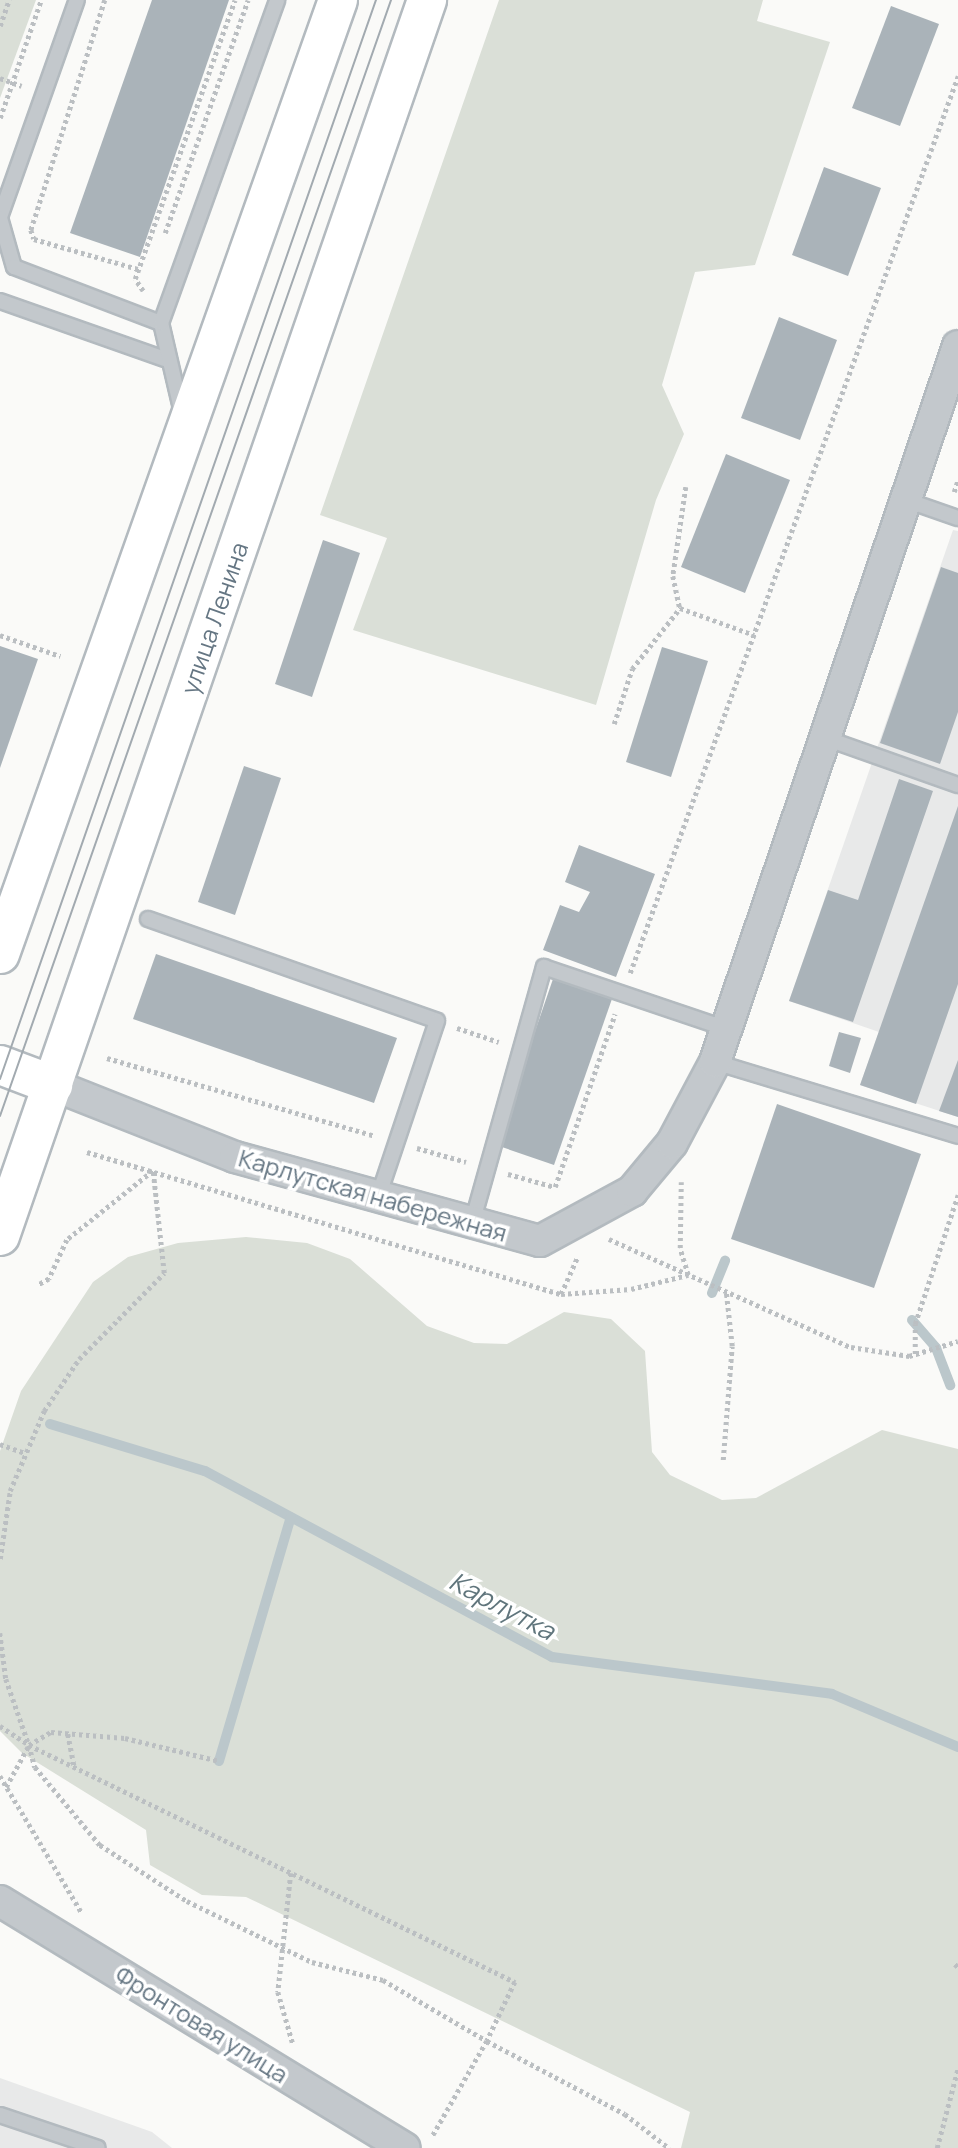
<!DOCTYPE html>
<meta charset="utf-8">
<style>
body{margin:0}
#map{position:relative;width:958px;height:2148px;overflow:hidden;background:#fafaf8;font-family:Manrope,sans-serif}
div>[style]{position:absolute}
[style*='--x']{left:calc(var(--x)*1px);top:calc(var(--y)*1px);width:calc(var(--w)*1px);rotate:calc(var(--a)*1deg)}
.built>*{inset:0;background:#e8e9e9}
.green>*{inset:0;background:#dadfd7}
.stream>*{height:10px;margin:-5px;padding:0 5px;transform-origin:5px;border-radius:5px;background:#bbc7cb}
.building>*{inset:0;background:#aab3b9}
.path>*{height:4.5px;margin-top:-2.25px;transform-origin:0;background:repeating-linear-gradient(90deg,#bbbfc2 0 3.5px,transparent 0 7px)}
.roads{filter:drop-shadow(2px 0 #b3babf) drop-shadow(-2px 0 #b3babf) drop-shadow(0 2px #b3babf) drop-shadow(0 -2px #b3babf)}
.service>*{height:14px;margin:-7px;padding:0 7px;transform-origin:7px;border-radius:7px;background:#c3c8cc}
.minor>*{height:30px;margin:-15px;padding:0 15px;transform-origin:15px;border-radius:15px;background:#c3c8cc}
.secondary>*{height:38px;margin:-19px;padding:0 19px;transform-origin:19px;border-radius:19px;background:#fff}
.primary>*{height:38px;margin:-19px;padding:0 19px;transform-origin:19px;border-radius:19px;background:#fff}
.tram>*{height:2px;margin:-1px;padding:0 1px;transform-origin:1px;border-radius:1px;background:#a2aab0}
span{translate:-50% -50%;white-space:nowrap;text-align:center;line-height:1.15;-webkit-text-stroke:7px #fff;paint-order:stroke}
.street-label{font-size:24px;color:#657683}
.water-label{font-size:26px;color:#60757c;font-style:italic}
</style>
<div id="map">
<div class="built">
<div style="clip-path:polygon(953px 530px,958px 531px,958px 1117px,860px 1085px,879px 1032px,789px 1001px)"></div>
<div style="clip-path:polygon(0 2078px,152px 2132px,172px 2148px,0 2148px)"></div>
</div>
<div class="green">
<div style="clip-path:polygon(0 0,36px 0,0 98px)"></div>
<div style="clip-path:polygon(499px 0,763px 0,757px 21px,830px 42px,755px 265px,695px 272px,662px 385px,684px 434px,656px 500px,596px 705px,353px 630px,387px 538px,320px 515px)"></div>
<div style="clip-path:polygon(246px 1237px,307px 1243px,350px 1259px,427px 1326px,474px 1343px,507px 1344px,564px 1312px,611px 1319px,645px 1351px,652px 1452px,670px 1475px,722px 1500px,756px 1498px,882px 1430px,958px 1449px,958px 2148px,681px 2148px,690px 2112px,246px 1897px,202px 1895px,150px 1865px,146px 1830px,22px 1753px,0 1731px,0 1451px,21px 1391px,93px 1282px,128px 1257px,178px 1243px)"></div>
</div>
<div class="stream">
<div style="--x:712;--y:1293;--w:35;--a:-68"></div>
<div style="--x:912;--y:1320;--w:37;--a:49"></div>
<div style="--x:936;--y:1348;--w:40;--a:69"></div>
<div style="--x:50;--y:1424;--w:162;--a:16.9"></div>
<div style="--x:205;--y:1471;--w:394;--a:28.2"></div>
<div style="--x:552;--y:1657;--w:282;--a:7.5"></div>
<div style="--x:832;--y:1694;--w:137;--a:22.8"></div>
<div style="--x:219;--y:1761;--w:254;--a:-73.6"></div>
</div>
<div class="building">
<div style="clip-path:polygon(152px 0,229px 0,140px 257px,70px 233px)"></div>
<div style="clip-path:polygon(891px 6px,939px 24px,900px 126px,852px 108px)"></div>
<div style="clip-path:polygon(824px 167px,881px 188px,848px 276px,792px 255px)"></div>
<div style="clip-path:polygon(779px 317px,837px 340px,800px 440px,741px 418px)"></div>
<div style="clip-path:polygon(726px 454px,790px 480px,745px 593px,681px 567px)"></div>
<div style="clip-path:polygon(323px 540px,360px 553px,312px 697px,275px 684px)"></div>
<div style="clip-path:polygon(941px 567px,958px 573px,958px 712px,940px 764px,880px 743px)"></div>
<div style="clip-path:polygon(0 646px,38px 659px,0 768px)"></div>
<div style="clip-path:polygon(662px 647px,708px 661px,671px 777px,626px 762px)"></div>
<div style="clip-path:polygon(244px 766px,281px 778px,235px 915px,198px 902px)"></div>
<div style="clip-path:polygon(899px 779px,933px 791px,853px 1022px,789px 1001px,828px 890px,858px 900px)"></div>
<div style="clip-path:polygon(958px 806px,958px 984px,916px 1104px,860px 1085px)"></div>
<div style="clip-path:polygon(579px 845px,655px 874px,616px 977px,543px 950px,560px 905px,579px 912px,590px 892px,565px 882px)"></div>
<div style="clip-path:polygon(156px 954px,397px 1038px,374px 1103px,133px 1019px)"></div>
<div style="clip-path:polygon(554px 976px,613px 996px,554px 1165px,496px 1145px)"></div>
<div style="clip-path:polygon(839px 1032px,861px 1038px,850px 1073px,829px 1066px)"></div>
<div style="clip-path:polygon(958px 1060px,958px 1117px,939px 1111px)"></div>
<div style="clip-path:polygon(777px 1104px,921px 1154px,874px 1288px,731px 1239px)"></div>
</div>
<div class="path">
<div style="--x:105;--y:0;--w:242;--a:107.8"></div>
<div style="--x:31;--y:230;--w:9;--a:72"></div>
<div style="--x:34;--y:239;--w:108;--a:16.1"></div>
<div style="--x:0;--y:26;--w:28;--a:-71"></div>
<div style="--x:0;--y:78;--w:23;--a:20"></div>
<div style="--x:0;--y:118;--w:125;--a:-70.8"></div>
<div style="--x:165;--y:233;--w:247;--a:-70.4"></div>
<div style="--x:143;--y:291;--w:14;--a:-124"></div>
<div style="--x:135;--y:279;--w:296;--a:-70.3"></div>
<div style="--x:686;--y:487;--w:90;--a:98.3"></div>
<div style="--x:673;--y:576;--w:33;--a:78"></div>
<div style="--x:680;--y:608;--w:79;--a:20"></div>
<div style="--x:954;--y:492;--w:13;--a:-72"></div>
<div style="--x:0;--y:635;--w:64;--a:19.3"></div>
<div style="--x:614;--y:724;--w:58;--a:-71.9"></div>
<div style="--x:632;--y:669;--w:78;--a:-51.8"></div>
<div style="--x:630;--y:973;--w:955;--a:-69.91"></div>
<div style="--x:457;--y:1028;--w:44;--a:18.4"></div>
<div style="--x:107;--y:1058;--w:279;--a:16.2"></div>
<div style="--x:417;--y:1148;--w:51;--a:15.9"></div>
<div style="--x:87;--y:1152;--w:495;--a:16.7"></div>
<div style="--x:561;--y:1294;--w:39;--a:-66"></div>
<div style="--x:508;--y:1174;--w:49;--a:15.5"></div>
<div style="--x:555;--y:1187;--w:183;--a:-70.9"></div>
<div style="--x:609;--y:1239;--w:265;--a:24.1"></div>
<div style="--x:851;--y:1347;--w:59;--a:8.8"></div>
<div style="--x:909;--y:1356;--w:51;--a:-17"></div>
<div style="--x:561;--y:1294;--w:70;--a:-4.1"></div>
<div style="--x:631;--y:1289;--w:59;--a:-13.8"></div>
<div style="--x:688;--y:1275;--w:28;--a:-107"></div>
<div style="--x:680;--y:1248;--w:66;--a:-89.1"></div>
<div style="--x:915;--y:1354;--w:30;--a:-90"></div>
<div style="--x:915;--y:1324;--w:136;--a:-71.6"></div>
<div style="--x:0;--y:1444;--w:27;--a:20"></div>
<div style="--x:723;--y:1460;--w:114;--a:-85.5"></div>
<div style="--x:732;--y:1346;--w:54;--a:-96.3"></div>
<div style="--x:0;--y:1559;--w:69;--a:-81.6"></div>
<div style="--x:10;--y:1491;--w:87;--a:-67"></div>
<div style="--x:44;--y:1411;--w:63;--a:-56.1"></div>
<div style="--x:79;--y:1359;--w:121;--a:-45.3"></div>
<div style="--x:164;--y:1273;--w:103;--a:-96.2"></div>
<div style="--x:153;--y:1171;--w:110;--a:141.3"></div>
<div style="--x:67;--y:1240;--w:43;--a:114.8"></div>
<div style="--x:49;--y:1279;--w:13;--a:151"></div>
<div style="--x:0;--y:1633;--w:46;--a:82.6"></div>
<div style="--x:6;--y:1679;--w:70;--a:70.8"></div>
<div style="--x:29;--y:1745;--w:541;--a:26"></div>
<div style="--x:515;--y:1982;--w:65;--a:115.4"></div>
<div style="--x:487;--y:2041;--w:156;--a:27.9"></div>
<div style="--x:625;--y:2114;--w:56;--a:37.7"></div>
<div style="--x:0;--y:1726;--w:35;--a:33"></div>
<div style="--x:29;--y:1745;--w:23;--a:75"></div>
<div style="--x:35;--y:1767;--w:102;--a:50.2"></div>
<div style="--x:100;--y:1845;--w:103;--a:32.8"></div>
<div style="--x:187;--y:1901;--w:139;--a:26"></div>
<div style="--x:312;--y:1962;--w:73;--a:14.2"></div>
<div style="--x:383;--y:1980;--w:121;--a:30.4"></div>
<div style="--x:487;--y:2041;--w:111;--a:119.8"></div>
<div style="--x:68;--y:1734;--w:33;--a:79"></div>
<div style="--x:0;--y:1776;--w:160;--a:59.1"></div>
<div style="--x:6;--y:1787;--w:48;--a:-61.3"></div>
<div style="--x:29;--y:1745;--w:26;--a:-31"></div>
<div style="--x:51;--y:1732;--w:74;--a:4.6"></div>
<div style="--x:125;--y:1738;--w:97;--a:13.7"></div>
<div style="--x:291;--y:1873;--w:120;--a:96.2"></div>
<div style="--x:278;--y:1992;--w:54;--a:73.9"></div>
<div style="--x:955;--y:1964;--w:4;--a:45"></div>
<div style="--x:937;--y:2148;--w:83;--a:-75.3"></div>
</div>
<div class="roads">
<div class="service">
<div style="--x:0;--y:217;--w:230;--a:-70.5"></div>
<div style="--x:0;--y:218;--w:51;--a:74.1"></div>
<div style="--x:14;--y:267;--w:157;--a:20.9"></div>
<div style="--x:0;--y:301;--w:175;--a:19.4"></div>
<div style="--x:182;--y:413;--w:92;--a:-103.1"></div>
<div style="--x:161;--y:323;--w:343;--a:-70.2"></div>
<div style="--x:903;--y:499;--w:58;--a:19.1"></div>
<div style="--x:825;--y:738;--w:141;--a:19.5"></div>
<div style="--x:148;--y:919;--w:306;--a:19.4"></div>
<div style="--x:437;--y:1021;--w:189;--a:108.5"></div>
<div style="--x:715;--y:1062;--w:254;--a:16.9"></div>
<div style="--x:472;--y:1223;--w:266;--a:-74.3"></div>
<div style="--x:544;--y:967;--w:193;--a:18.7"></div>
<div style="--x:0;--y:2115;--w:103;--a:18.6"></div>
</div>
<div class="minor">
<div style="--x:53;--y:1085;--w:196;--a:21.6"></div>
<div style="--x:235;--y:1157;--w:316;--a:15.4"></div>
<div style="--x:540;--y:1241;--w:105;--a:-28.5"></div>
<div style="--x:632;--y:1191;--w:62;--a:-50.2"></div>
<div style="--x:672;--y:1143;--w:92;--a:-62"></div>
<div style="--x:715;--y:1062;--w:756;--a:-71.25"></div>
<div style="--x:0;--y:1901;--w:474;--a:31.4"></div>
</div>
<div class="secondary">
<div style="--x:0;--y:1065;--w:57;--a:20.7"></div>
</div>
<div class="primary">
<div style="--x:0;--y:954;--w:1012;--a:-70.49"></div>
<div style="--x:0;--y:1236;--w:1308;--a:-70.94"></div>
</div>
</div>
<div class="tram">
<div style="--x:0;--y:1079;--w:1143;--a:-70.79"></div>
<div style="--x:0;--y:1116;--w:1183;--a:-70.69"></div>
</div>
<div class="street-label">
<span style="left:214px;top:618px;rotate:-71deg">улица Ленина</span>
<span style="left:373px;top:1195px;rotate:16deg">Карлутская набережная</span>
<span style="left:202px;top:2024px;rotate:32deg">Фронтовая улица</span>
</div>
<div class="water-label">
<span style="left:502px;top:1606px;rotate:28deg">Карлутка</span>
</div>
</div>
